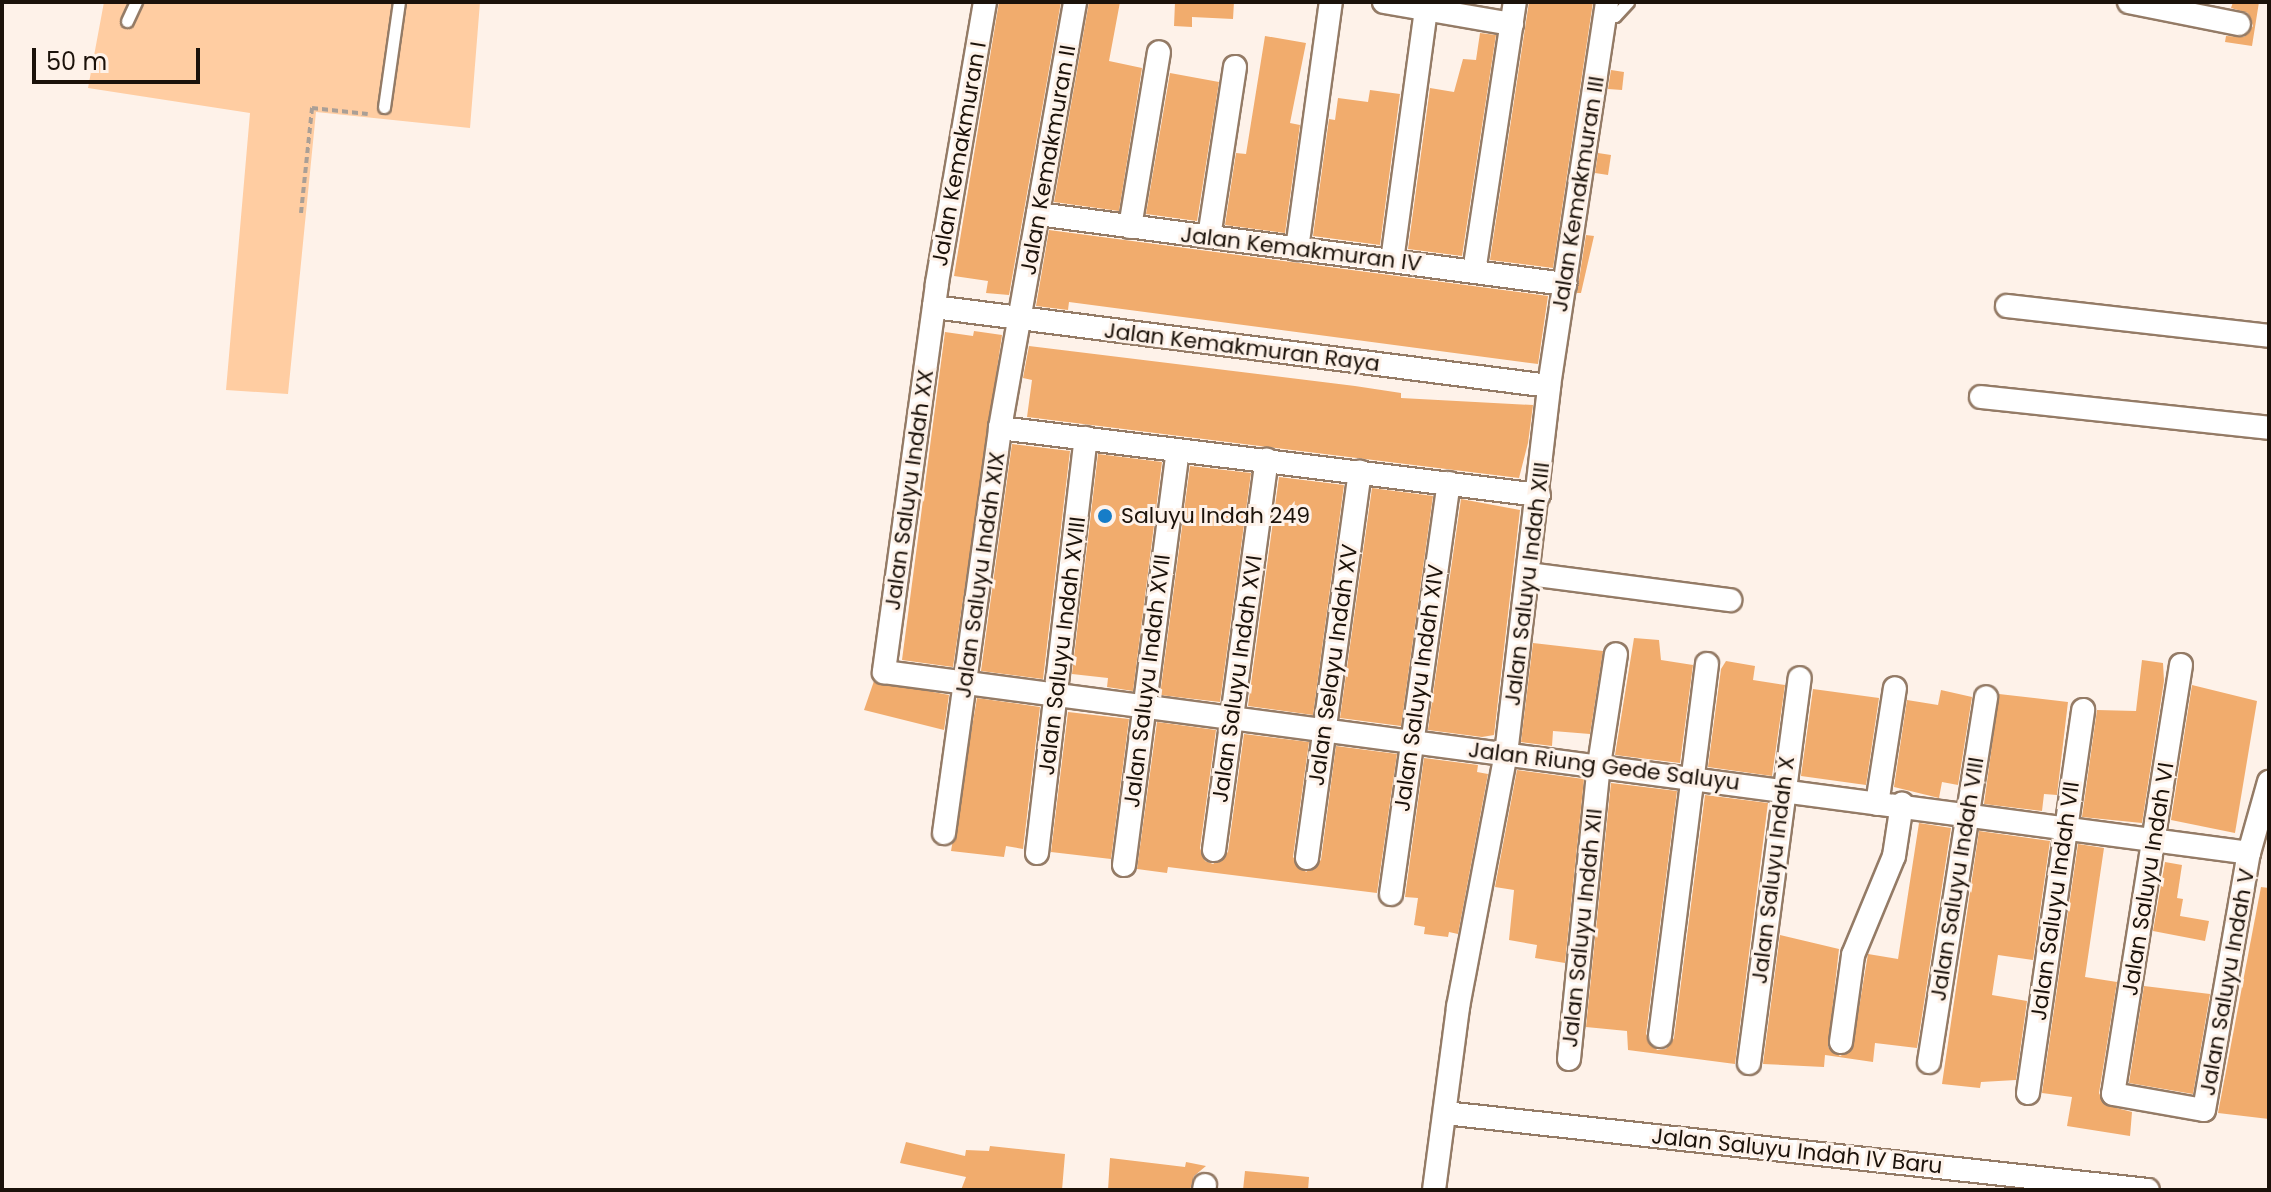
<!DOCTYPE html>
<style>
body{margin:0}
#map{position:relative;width:2271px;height:1192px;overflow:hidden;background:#fef2e9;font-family:Poppins,sans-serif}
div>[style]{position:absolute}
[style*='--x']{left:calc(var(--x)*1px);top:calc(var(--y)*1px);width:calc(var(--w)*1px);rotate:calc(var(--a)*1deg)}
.green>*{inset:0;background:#ffcda2}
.building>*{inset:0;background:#f1ac6d}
.path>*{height:4px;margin-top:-2px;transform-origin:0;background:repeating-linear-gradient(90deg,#aa9f96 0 6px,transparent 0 10px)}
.roads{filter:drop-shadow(2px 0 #947b66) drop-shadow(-2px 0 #947b66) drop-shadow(0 2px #947b66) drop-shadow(0 -2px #947b66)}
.service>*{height:11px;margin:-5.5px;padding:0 5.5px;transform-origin:5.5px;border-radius:5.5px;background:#fff}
.minor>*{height:22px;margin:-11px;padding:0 11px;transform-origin:11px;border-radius:11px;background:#fff}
.dots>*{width:22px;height:22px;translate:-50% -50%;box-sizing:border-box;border:4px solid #fef2e9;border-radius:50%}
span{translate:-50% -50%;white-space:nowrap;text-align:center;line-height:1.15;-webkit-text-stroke:6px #fef2e9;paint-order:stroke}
.street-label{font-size:22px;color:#1b120a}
.poi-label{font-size:22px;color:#1b120a}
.left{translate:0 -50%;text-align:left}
.frame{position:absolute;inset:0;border:4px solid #1b120a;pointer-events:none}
.scale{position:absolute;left:32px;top:48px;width:168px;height:36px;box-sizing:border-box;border:4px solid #1b120a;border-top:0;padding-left:10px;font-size:24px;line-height:28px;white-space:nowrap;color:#1b120a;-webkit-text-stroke:6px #fef2e9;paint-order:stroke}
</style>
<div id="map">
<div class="green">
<div style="clip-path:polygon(104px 2px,480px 2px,470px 128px,316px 112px,288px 394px,226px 390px,250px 113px,88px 88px)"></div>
</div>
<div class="building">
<div style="clip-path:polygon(999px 2px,1061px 2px,1009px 295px,986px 293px,988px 281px,954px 276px)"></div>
<div style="clip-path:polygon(1089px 2px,1120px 2px,1109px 61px,1142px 68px,1119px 211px,1054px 202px)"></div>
<div style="clip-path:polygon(1175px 2px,1234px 2px,1233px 19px,1192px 17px,1192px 27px,1174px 26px)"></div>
<div style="clip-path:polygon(1529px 2px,1593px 2px,1553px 268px,1490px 260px)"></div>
<div style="clip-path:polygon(2233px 2px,2259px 2px,2252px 46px,2225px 42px,2226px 36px,2244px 37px,2253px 26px,2248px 13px,2231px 8px)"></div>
<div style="clip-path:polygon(1480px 33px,1496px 35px,1462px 256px,1408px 249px,1430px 88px,1454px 92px,1463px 59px,1476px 60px)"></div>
<div style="clip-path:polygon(1265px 36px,1306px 43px,1290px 123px,1300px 125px,1285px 233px,1225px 225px,1236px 153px,1246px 154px)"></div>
<div style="clip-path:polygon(1611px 70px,1624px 72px,1622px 90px,1608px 89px)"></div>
<div style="clip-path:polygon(1170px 73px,1219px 82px,1197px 221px,1146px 214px)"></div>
<div style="clip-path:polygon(1370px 90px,1400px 94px,1380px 245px,1313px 236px,1329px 119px,1335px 120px,1338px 98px,1368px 102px)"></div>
<div style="clip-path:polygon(1598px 153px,1611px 155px,1608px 175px,1595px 173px)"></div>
<div style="clip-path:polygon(1049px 230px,1548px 296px,1538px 364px,1069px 302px,1068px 310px,1036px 306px)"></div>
<div style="clip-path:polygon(1586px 235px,1594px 236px,1581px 293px,1577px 293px)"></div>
<div style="clip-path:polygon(974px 331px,1002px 335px,953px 667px,902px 660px,945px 332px,973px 336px)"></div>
<div style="clip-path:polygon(1029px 346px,1355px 386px,1401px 393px,1401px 398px,1533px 405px,1528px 443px,1519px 478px,1027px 417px,1032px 380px,1023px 378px)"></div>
<div style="clip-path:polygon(1012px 444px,1070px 451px,1043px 679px,981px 671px)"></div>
<div style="clip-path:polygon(1098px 454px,1162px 462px,1133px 691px,1107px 687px,1108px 678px,1072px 674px)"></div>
<div style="clip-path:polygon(1190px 466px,1251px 473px,1220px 702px,1160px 695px)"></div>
<div style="clip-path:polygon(1279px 477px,1344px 485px,1313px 715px,1248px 706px)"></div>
<div style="clip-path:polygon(1372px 488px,1433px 496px,1401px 726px,1340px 718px)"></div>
<div style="clip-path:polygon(1461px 499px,1520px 510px,1494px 735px,1482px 737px,1428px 730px)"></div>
<div style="clip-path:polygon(1634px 638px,1659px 640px,1661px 660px,1693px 665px,1680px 763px,1615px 755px)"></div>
<div style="clip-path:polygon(1533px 643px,1603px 651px,1590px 734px,1553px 731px,1552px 746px,1521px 742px)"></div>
<div style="clip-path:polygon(2142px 660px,2163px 663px,2164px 681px,2142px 823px,2082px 817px,2097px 710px,2136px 711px)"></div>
<div style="clip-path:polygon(1726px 661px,1755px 666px,1753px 680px,1785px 685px,1772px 776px,1708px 767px,1721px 669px)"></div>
<div style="clip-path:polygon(874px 681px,949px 695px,944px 730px,864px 710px)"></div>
<div style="clip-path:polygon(2192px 685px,2257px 701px,2235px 833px,2171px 820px)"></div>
<div style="clip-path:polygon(1813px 689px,1879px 698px,1866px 785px,1801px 776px)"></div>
<div style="clip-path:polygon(1941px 690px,1972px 697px,1958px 785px,1942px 782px,1939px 798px,1894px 787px,1907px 700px,1938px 705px)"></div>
<div style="clip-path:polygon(1999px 694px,2068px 702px,2057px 795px,2044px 794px,2042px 811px,1984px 804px)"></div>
<div style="clip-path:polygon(977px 698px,1040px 707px,1023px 849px,1006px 846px,1004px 857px,951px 851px)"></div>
<div style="clip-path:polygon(1068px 712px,1129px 719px,1111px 859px,1051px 852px)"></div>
<div style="clip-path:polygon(1157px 722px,1216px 730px,1200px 848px,1205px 861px,1213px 864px,1228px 852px,1244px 734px,1309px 742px,1293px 857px,1306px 872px,1321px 860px,1336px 746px,1397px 754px,1377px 893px,1168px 867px,1167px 873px,1137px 869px)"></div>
<div style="clip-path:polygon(1424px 758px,1478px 765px,1477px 772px,1488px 774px,1458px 934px,1449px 932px,1448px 937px,1424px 934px,1425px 927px,1414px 925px,1418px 898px,1405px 897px)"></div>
<div style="clip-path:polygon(1517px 770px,1584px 779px,1565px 963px,1535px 958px,1537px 945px,1509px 940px,1514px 890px,1495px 887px)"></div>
<div style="clip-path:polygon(1611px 783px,1677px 791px,1646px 1034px,1657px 1050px,1666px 1049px,1674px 1038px,1705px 795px,1768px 803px,1735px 1064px,1628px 1050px,1627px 1031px,1586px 1027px)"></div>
<div style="clip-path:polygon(1919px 823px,1951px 828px,1917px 1048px,1875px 1043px,1873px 1062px,1825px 1055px,1824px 1067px,1763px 1064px,1780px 935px,1839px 949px,1828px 1047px,1840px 1056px,1852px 1050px,1868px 954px,1898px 959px)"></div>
<div style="clip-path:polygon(1979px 831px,2050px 841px,2033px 960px,1998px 955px,1992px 995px,2027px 1001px,2016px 1080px,1981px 1082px,1980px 1088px,1942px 1084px)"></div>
<div style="clip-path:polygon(2078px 844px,2104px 848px,2085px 977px,2117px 982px,2099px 1093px,2105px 1105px,2132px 1112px,2130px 1136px,2067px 1126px,2072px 1097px,2042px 1093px)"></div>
<div style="clip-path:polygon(2165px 862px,2182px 865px,2177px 898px,2183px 899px,2180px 916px,2209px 921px,2205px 941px,2153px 931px)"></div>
<div style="clip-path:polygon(2261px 887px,2269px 888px,2269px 1119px,2218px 1113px)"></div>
<div style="clip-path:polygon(2144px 986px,2210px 994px,2193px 1094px,2129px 1083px)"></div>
<div style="clip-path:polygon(906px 1142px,965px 1156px,966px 1150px,989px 1151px,990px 1146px,1065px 1154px,1062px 1190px,961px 1190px,966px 1177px,900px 1163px)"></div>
<div style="clip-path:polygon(1110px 1158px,1185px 1167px,1186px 1162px,1206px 1166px,1194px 1176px,1190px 1190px,1108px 1190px)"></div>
<div style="clip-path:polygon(1245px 1171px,1309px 1177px,1308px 1190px,1243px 1190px)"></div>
</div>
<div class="path">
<div style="--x:301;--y:213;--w:106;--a:-84"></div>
<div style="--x:312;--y:108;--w:56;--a:6.1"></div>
</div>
<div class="roads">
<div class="service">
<div style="--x:1605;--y:15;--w:10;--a:6"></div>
<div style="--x:1615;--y:16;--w:19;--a:-47"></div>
<div style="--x:127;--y:21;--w:21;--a:-65"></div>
<div style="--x:384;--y:107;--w:106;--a:-81.9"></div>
</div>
<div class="minor">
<div style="--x:985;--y:2;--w:286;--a:99.7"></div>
<div style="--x:937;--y:284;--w:392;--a:97.8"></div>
<div style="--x:884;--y:672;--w:1377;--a:7.55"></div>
<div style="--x:2249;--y:853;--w:74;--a:-74.3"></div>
<div style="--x:1384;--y:2;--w:130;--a:9.8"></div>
<div style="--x:2129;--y:2;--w:112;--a:11.3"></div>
<div style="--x:1038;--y:214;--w:532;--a:7.57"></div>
<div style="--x:1130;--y:227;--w:177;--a:-80.6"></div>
<div style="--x:1209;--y:237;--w:172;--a:-81.3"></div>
<div style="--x:1297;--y:249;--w:249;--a:-82.2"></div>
<div style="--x:1392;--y:261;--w:253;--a:-82.3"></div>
<div style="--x:1474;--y:272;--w:273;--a:-81.4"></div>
<div style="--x:2007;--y:306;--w:264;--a:6.5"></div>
<div style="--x:934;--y:307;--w:620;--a:7.32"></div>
<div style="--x:1981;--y:397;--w:290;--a:6.1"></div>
<div style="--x:1000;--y:428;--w:543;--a:7.09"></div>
<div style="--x:1529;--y:574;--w:203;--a:7.4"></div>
<div style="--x:2181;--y:665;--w:434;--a:99"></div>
<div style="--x:2113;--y:1094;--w:92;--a:10"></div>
<div style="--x:2204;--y:1110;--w:261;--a:-80.1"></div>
<div style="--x:1877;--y:804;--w:117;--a:-81.2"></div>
<div style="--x:944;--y:833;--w:409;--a:-82.1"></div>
<div style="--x:1000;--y:428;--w:433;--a:-80"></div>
<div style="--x:1214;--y:850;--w:394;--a:-82.3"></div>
<div style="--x:1037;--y:853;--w:418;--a:-83.3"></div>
<div style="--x:1307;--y:858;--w:390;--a:-82.2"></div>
<div style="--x:1124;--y:865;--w:418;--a:-82.6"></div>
<div style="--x:1391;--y:894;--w:415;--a:-82"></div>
<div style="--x:1660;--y:1036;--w:375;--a:-82.8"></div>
<div style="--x:1841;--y:1042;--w:88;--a:-82.1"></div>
<div style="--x:1853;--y:955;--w:107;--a:-67.5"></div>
<div style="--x:1894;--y:856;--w:53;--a:-81.3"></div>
<div style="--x:1569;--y:1059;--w:296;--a:-84.2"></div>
<div style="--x:1599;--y:765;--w:112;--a:-81.3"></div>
<div style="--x:1929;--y:1062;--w:369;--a:-81.1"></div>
<div style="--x:1749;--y:1063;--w:388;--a:-82.5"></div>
<div style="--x:2028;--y:1093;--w:387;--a:-81.8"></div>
<div style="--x:1445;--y:1113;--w:707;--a:6.25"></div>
<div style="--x:1204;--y:1190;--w:5;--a:-79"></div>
<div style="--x:1434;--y:1190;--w:185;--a:-82.5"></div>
<div style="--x:1458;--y:1007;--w:258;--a:-79.3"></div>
<div style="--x:1506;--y:754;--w:371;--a:-83.3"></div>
<div style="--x:1549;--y:386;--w:388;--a:-81.4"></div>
</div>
</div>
<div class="dots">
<div style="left:1105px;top:516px;background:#167dc8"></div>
</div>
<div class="street-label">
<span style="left:959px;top:154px;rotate:-80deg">Jalan Kemakmuran I</span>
<span style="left:1048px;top:160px;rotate:-80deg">Jalan Kemakmuran II</span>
<span style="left:1578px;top:194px;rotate:-81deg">Jalan Kemakmuran III</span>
<span style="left:1301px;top:249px;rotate:7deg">Jalan Kemakmuran IV</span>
<span style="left:1242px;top:347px;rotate:7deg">Jalan Kemakmuran Raya</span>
<span style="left:909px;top:490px;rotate:-82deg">Jalan Saluyu Indah XX</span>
<span style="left:980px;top:575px;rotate:-82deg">Jalan Saluyu Indah XIX</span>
<span style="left:1527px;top:584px;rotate:-83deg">Jalan Saluyu Indah XIII</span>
<span style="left:1062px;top:646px;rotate:-83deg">Jalan Saluyu Indah XVIII</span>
<span style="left:1333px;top:665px;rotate:-82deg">Jalan Selayu Indah XV</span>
<span style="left:1237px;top:679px;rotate:-82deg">Jalan Saluyu Indah XVI</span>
<span style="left:1147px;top:681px;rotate:-83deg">Jalan Saluyu Indah XVII</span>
<span style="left:1419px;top:688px;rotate:-82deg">Jalan Saluyu Indah XIV</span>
<span style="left:1604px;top:766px;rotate:7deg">Jalan Riung Gede Saluyu</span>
<span style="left:1773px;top:870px;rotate:-83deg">Jalan Saluyu Indah X</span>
<span style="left:1957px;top:879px;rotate:-81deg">Jalan Saluyu Indah VIII</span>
<span style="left:2148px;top:879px;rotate:-81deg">Jalan Saluyu Indah VI</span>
<span style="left:2055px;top:901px;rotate:-82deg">Jalan Saluyu Indah VII</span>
<span style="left:1582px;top:928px;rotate:-84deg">Jalan Saluyu Indah XII</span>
<span style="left:2227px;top:982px;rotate:-80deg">Jalan Saluyu Indah V</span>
<span style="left:1797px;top:1151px;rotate:6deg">Jalan Saluyu Indah IV Baru</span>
</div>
<div class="poi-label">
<span class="left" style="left:1121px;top:516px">Saluyu Indah 249</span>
</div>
<div class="frame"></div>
<div class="scale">50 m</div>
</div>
